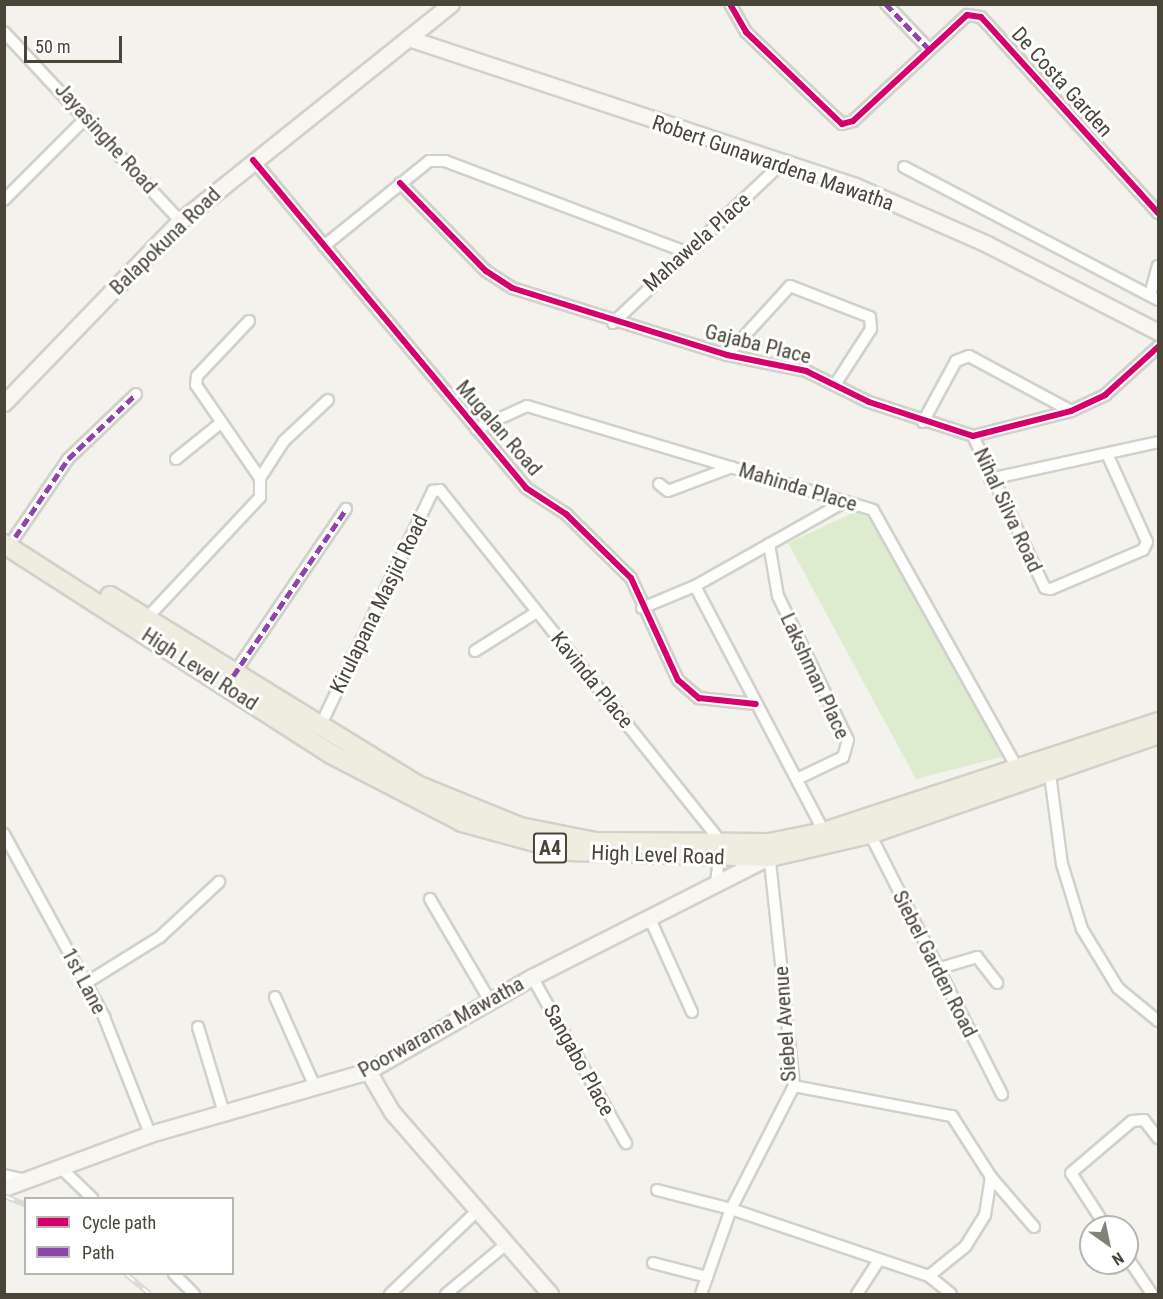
<!DOCTYPE html>
<style>
body{margin:0}
#map{position:relative;width:1163px;height:1299px;overflow:hidden;background:#f3f2ed;font-family:"Roboto Condensed",sans-serif}
div>[style]{position:absolute}
[style*='--x']{left:calc(var(--x)*1px);top:calc(var(--y)*1px);width:calc(var(--w)*1px);rotate:calc(var(--a)*1deg)}
.green>*{inset:0;background:#ddeccf}
.roads{filter:drop-shadow(2px 0 #d1d0cb) drop-shadow(-2px 0 #d1d0cb) drop-shadow(0 2px #d1d0cb) drop-shadow(0 -2px #d1d0cb)}
.minor>*{height:10px;margin:-5px;padding:0 5px;transform-origin:5px;border-radius:5px;background:#fdfdfc}
.secondary>*{height:15px;margin:-7.5px;padding:0 7.5px;transform-origin:7.5px;border-radius:7.5px;background:#f7f6f0}
.trunk>*{height:18px;margin:-9px;padding:0 9px;transform-origin:9px;border-radius:9px;background:#efece0}
.rail>*{height:6px;margin-top:-3px;transform-origin:0;background:repeating-linear-gradient(90deg,#fff 0 11px,#dadad9 0 22px);box-sizing:border-box;border-block:2px solid #dadad9}
.quiet>*{height:4.5px;margin-top:-2.25px;transform-origin:0;background:repeating-linear-gradient(90deg,#8e44ad 0 9px,transparent 0 13.5px)}
.cycleway>*{height:6px;margin:-3px;padding:0 3px;transform-origin:3px;border-radius:3px;background:#d6006c}
span{translate:-50% -50%;white-space:nowrap;text-align:center;line-height:1.15;-webkit-text-stroke:6px #fff;paint-order:stroke}
.shield-label span{padding:2px 4px;background:#fff;border:2px solid;border-radius:4px;-webkit-text-stroke-width:0}
.shield-label{font-size:20px;color:#494539;font-weight:700}
.street-label{font-size:21px;color:#494539}
.frame{position:absolute;inset:0;border:6px solid #494539;pointer-events:none}
.legend{position:absolute;left:24px;top:1197px;width:210px;height:78px;box-sizing:border-box;background:#fff;border:2px solid #b6b5b0;margin:0;padding:8px 10px;list-style:none;font-size:18px;color:#494539}
.legend li{display:flex;align-items:center;gap:12px;height:30px}
.legend b{width:30px;border:2px solid #b6b5b0}
.north{position:absolute;left:1079px;top:1215px;width:60px;height:60px;box-sizing:border-box;background:#fff;border:2px solid #b6b5b0;border-radius:50%;rotate:147deg;font-size:16px;font-weight:700;line-height:24px;text-align:center;color:#494539}
.north::after{content:'';display:block;margin:auto;width:21px;height:27px;background:#848278;clip-path:polygon(50% 0,100% 100%,50% 72%,0 100%)}
.scale{position:absolute;left:24px;top:36px;width:98px;height:27px;box-sizing:border-box;border:3px solid #494539;border-top:0;padding-left:8px;font-size:18px;line-height:21px;white-space:nowrap;color:#494539;-webkit-text-stroke:4px #fff;paint-order:stroke}
</style>
<div id="map">
<div class="green">
<div style="clip-path:polygon(857px 511px,872px 519px,1002px 757px,916px 779px,788px 543px)"></div>
</div>
<div class="roads">
<div class="minor">
<div style="--x:730;--y:4;--w:32;--a:60"></div>
<div style="--x:746;--y:32;--w:133;--a:43.8"></div>
<div style="--x:842;--y:124;--w:11;--a:-15"></div>
<div style="--x:853;--y:121;--w:156;--a:-42.9"></div>
<div style="--x:967;--y:15;--w:14;--a:8"></div>
<div style="--x:981;--y:17;--w:264;--a:47.9"></div>
<div style="--x:886;--y:4;--w:61;--a:46.3"></div>
<div style="--x:4;--y:32;--w:258;--a:47"></div>
<div style="--x:253;--y:160;--w:427;--a:50.2"></div>
<div style="--x:526;--y:488;--w:48;--a:33"></div>
<div style="--x:566;--y:514;--w:91;--a:44.6"></div>
<div style="--x:631;--y:578;--w:112;--a:65.3"></div>
<div style="--x:678;--y:680;--w:28;--a:41"></div>
<div style="--x:699;--y:698;--w:57;--a:6"></div>
<div style="--x:904;--y:167;--w:287;--a:27.6"></div>
<div style="--x:400;--y:183;--w:123;--a:45.7"></div>
<div style="--x:486;--y:271;--w:31;--a:33"></div>
<div style="--x:512;--y:288;--w:225;--a:17.3"></div>
<div style="--x:727;--y:355;--w:81;--a:11.4"></div>
<div style="--x:806;--y:371;--w:70;--a:26.2"></div>
<div style="--x:869;--y:402;--w:109;--a:18.1"></div>
<div style="--x:973;--y:436;--w:101;--a:-14.3"></div>
<div style="--x:1071;--y:411;--w:38;--a:-25"></div>
<div style="--x:1105;--y:395;--w:72;--a:-42.2"></div>
<div style="--x:4;--y:200;--w:117;--a:-45"></div>
<div style="--x:324;--y:246;--w:135;--a:-39"></div>
<div style="--x:429;--y:161;--w:16;--a:0"></div>
<div style="--x:445;--y:161;--w:258;--a:20.7"></div>
<div style="--x:1150;--y:295;--w:30;--a:-75"></div>
<div style="--x:249;--y:321;--w:76;--a:133.4"></div>
<div style="--x:197;--y:376;--w:9;--a:96"></div>
<div style="--x:196;--y:385;--w:113;--a:55.5"></div>
<div style="--x:613;--y:323;--w:233;--a:-43.4"></div>
<div style="--x:727;--y:355;--w:93;--a:-47.6"></div>
<div style="--x:790;--y:286;--w:86;--a:21.2"></div>
<div style="--x:870;--y:317;--w:12;--a:85"></div>
<div style="--x:871;--y:329;--w:64;--a:122.9"></div>
<div style="--x:923;--y:422;--w:69;--a:-61.6"></div>
<div style="--x:956;--y:361;--w:14;--a:-21"></div>
<div style="--x:969;--y:356;--w:116;--a:28.3"></div>
<div style="--x:476;--y:429;--w:56;--a:-24.3"></div>
<div style="--x:527;--y:406;--w:361;--a:16.7"></div>
<div style="--x:873;--y:510;--w:297;--a:60.8"></div>
<div style="--x:973;--y:436;--w:168;--a:64.7"></div>
<div style="--x:1045;--y:588;--w:6;--a:9"></div>
<div style="--x:1051;--y:589;--w:100;--a:-23"></div>
<div style="--x:1143;--y:550;--w:9;--a:-63"></div>
<div style="--x:1147;--y:542;--w:97;--a:-114.4"></div>
<div style="--x:176;--y:459;--w:54;--a:-39"></div>
<div style="--x:990;--y:479;--w:172;--a:-12.4"></div>
<div style="--x:659;--y:484;--w:11;--a:38"></div>
<div style="--x:668;--y:491;--w:68;--a:-20.6"></div>
<div style="--x:15;--y:537;--w:94;--a:-55.8"></div>
<div style="--x:68;--y:459;--w:94;--a:-43.7"></div>
<div style="--x:769;--y:544;--w:53;--a:80.2"></div>
<div style="--x:778;--y:596;--w:160;--a:64.1"></div>
<div style="--x:848;--y:740;--w:18;--a:106"></div>
<div style="--x:843;--y:757;--w:51;--a:154.4"></div>
<div style="--x:695;--y:586;--w:278;--a:62.3"></div>
<div style="--x:642;--y:608;--w:57;--a:-22.5"></div>
<div style="--x:695;--y:586;--w:171;--a:-29.4"></div>
<div style="--x:146;--y:619;--w:167;--a:-46.9"></div>
<div style="--x:260;--y:497;--w:19;--a:-90"></div>
<div style="--x:260;--y:478;--w:44;--a:-57"></div>
<div style="--x:284;--y:441;--w:60;--a:-43"></div>
<div style="--x:475;--y:651;--w:73;--a:-32.2"></div>
<div style="--x:233;--y:675;--w:201;--a:-55.8"></div>
<div style="--x:325;--y:716;--w:250;--a:-64.4"></div>
<div style="--x:433;--y:491;--w:7;--a:-8"></div>
<div style="--x:440;--y:490;--w:450;--a:51.4"></div>
<div style="--x:721;--y:842;--w:41;--a:97"></div>
<div style="--x:1049;--y:767;--w:98;--a:82.4"></div>
<div style="--x:1062;--y:864;--w:68;--a:72.9"></div>
<div style="--x:1082;--y:929;--w:69;--a:58.6"></div>
<div style="--x:1118;--y:988;--w:52;--a:39.5"></div>
<div style="--x:4;--y:834;--w:209;--a:61.3"></div>
<div style="--x:104;--y:1017;--w:126;--a:68.5"></div>
<div style="--x:870;--y:834;--w:292;--a:63.1"></div>
<div style="--x:430;--y:899;--w:118;--a:59.5"></div>
<div style="--x:650;--y:919;--w:102;--a:65.7"></div>
<div style="--x:937;--y:969;--w:42;--a:-16.7"></div>
<div style="--x:977;--y:957;--w:33;--a:52"></div>
<div style="--x:532;--y:977;--w:191;--a:60.5"></div>
<div style="--x:86;--y:983;--w:87;--a:-31.9"></div>
<div style="--x:160;--y:937;--w:81;--a:-43"></div>
<div style="--x:275;--y:997;--w:98;--a:66"></div>
<div style="--x:198;--y:1027;--w:90;--a:73.2"></div>
<div style="--x:794;--y:1086;--w:161;--a:10.8"></div>
<div style="--x:952;--y:1116;--w:72;--a:57.4"></div>
<div style="--x:991;--y:1177;--w:38;--a:99"></div>
<div style="--x:985;--y:1215;--w:36;--a:122"></div>
<div style="--x:966;--y:1246;--w:48;--a:141"></div>
<div style="--x:62;--y:1169;--w:42;--a:44"></div>
<div style="--x:4;--y:1175;--w:22;--a:13"></div>
<div style="--x:991;--y:1177;--w:66;--a:49.3"></div>
<div style="--x:657;--y:1190;--w:76;--a:14.4"></div>
<div style="--x:731;--y:1209;--w:209;--a:18.7"></div>
<div style="--x:929;--y:1276;--w:28;--a:39"></div>
<div style="--x:1106;--y:1227;--w:64;--a:-122.9"></div>
<div style="--x:1071;--y:1173;--w:80;--a:-40.4"></div>
<div style="--x:1132;--y:1121;--w:12;--a:-5"></div>
<div style="--x:1144;--y:1120;--w:23;--a:52"></div>
<div style="--x:1127;--y:1257;--w:45;--a:56"></div>
<div style="--x:653;--y:1263;--w:56;--a:14.5"></div>
<div style="--x:174;--y:1274;--w:28;--a:45"></div>
<div style="--x:390;--y:1294;--w:119;--a:-43.6"></div>
<div style="--x:446;--y:1294;--w:77;--a:-39.7"></div>
<div style="--x:701;--y:1294;--w:90;--a:-70.6"></div>
<div style="--x:731;--y:1209;--w:138;--a:-62.9"></div>
<div style="--x:794;--y:1086;--w:235;--a:-96.1"></div>
<div style="--x:857;--y:1294;--w:40;--a:-57.1"></div>
</div>
<div class="secondary">
<div style="--x:408;--y:38;--w:471;--a:18.3"></div>
<div style="--x:855;--y:186;--w:144;--a:23.7"></div>
<div style="--x:987;--y:244;--w:192;--a:27.2"></div>
<div style="--x:4;--y:403;--w:253;--a:-46"></div>
<div style="--x:180;--y:221;--w:347;--a:-38.7"></div>
<div style="--x:368;--y:1071;--w:48;--a:59.7"></div>
<div style="--x:392;--y:1112;--w:241;--a:49"></div>
<div style="--x:4;--y:1188;--w:156;--a:-20.3"></div>
<div style="--x:150;--y:1134;--w:227;--a:-16.1"></div>
<div style="--x:368;--y:1071;--w:189;--a:-29.8"></div>
<div style="--x:532;--y:977;--w:266;--a:-26.9"></div>
</div>
<div class="trunk">
<div style="--x:4;--y:544;--w:389;--a:32.7"></div>
<div style="--x:331;--y:754;--w:148;--a:27.4"></div>
<div style="--x:462;--y:822;--w:110;--a:15.3"></div>
<div style="--x:568;--y:851;--w:202;--a:1.7"></div>
<div style="--x:770;--y:857;--w:103;--a:-13"></div>
<div style="--x:870;--y:834;--w:305;--a:-19.1"></div>
<div style="--x:110;--y:596;--w:361;--a:31.6"></div>
<div style="--x:417;--y:785;--w:111;--a:22.2"></div>
<div style="--x:520;--y:827;--w:76;--a:11.3"></div>
<div style="--x:595;--y:842;--w:174;--a:0.3"></div>
<div style="--x:769;--y:843;--w:56;--a:-11.3"></div>
<div style="--x:824;--y:832;--w:352;--a:-18.2"></div>
</div>
</div>
<div class="rail">
<div style="--x:4;--y:1196;--w:24;--a:22"></div>
<div style="--x:126;--y:1274;--w:31;--a:40"></div>
</div>
<div class="quiet">
<div style="--x:886;--y:4;--w:61;--a:46.3"></div>
<div style="--x:15;--y:537;--w:94;--a:-55.8"></div>
<div style="--x:68;--y:459;--w:94;--a:-43.7"></div>
<div style="--x:233;--y:676;--w:202;--a:-55.9"></div>
</div>
<div class="cycleway">
<div style="--x:730;--y:4;--w:32;--a:60"></div>
<div style="--x:746;--y:32;--w:133;--a:43.8"></div>
<div style="--x:842;--y:124;--w:11;--a:-15"></div>
<div style="--x:853;--y:121;--w:156;--a:-42.9"></div>
<div style="--x:967;--y:15;--w:14;--a:8"></div>
<div style="--x:981;--y:17;--w:264;--a:47.9"></div>
<div style="--x:253;--y:160;--w:427;--a:50.2"></div>
<div style="--x:526;--y:488;--w:48;--a:33"></div>
<div style="--x:566;--y:514;--w:91;--a:44.6"></div>
<div style="--x:631;--y:578;--w:112;--a:65.3"></div>
<div style="--x:678;--y:680;--w:28;--a:41"></div>
<div style="--x:699;--y:698;--w:57;--a:6"></div>
<div style="--x:400;--y:183;--w:123;--a:45.7"></div>
<div style="--x:486;--y:271;--w:31;--a:33"></div>
<div style="--x:512;--y:288;--w:225;--a:17.3"></div>
<div style="--x:727;--y:355;--w:81;--a:11.4"></div>
<div style="--x:806;--y:371;--w:70;--a:26.2"></div>
<div style="--x:869;--y:402;--w:109;--a:18.1"></div>
<div style="--x:973;--y:436;--w:101;--a:-14.3"></div>
<div style="--x:1071;--y:411;--w:38;--a:-25"></div>
<div style="--x:1105;--y:395;--w:72;--a:-42.2"></div>
</div>
<div class="shield-label">
<span style="left:550px;top:848px">A4</span>
</div>
<div class="street-label">
<span style="left:1062px;top:82px;rotate:48deg">De Costa Garden</span>
<span style="left:106px;top:138px;rotate:48deg">Jayasinghe Road</span>
<span style="left:773px;top:163px;rotate:19deg">Robert Gunawardena Mawatha</span>
<span style="left:165px;top:241px;rotate:-44deg">Balapokuna Road</span>
<span style="left:697px;top:242px;rotate:-42deg">Mahawela Place</span>
<span style="left:758px;top:344px;rotate:14deg">Gajaba Place</span>
<span style="left:499px;top:428px;rotate:49deg">Mugalan Road</span>
<span style="left:798px;top:487px;rotate:17deg">Mahinda Place</span>
<span style="left:1008px;top:510px;rotate:65deg">Nihal Silva Road</span>
<span style="left:379px;top:604px;rotate:-64deg">Kirulapana Masjid Road</span>
<span style="left:200px;top:669px;rotate:33deg">High Level Road</span>
<span style="left:815px;top:676px;rotate:65deg">Lakshman Place</span>
<span style="left:592px;top:680px;rotate:51deg">Kavinda Place</span>
<span style="left:658px;top:855px;rotate:2deg">High Level Road</span>
<span style="left:935px;top:964px;rotate:63deg">Siebel Garden Road</span>
<span style="left:84px;top:981px;rotate:62deg">1st Lane</span>
<span style="left:785px;top:1024px;rotate:-94deg">Siebel Avenue</span>
<span style="left:441px;top:1027px;rotate:-29deg">Poorwarama Mawatha</span>
<span style="left:579px;top:1060px;rotate:61deg">Sangabo Place</span>
</div>
<div class="frame"></div>
<ul class="legend">
<li><b style="height:8px;background:#d6006c"></b>Cycle path</li>
<li><b style="height:8px;background:#8e44ad"></b>Path</li>
</ul>
<div class="north">N</div>
<div class="scale">50 m</div>
</div>
